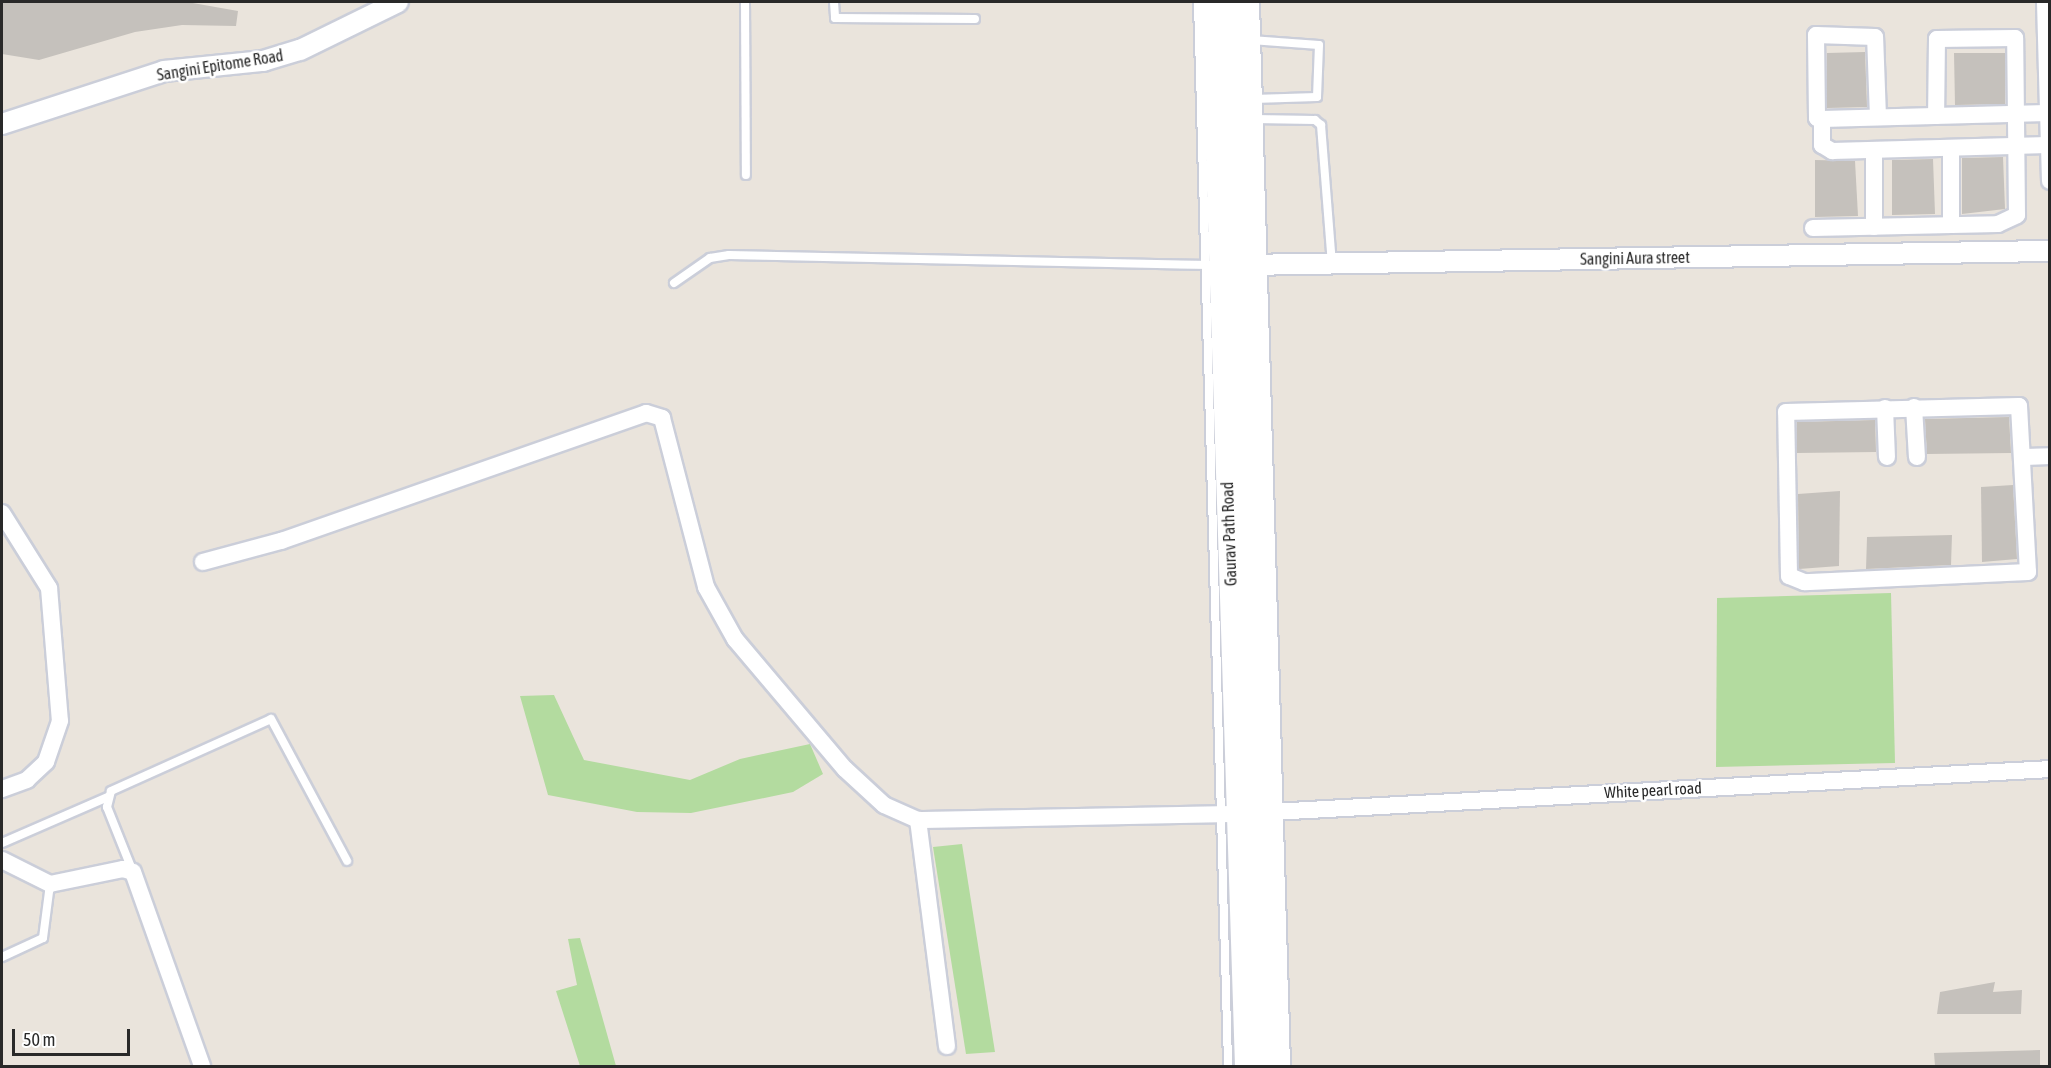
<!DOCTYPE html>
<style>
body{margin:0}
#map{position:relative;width:2051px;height:1068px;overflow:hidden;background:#eae4dc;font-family:"Asap Condensed",sans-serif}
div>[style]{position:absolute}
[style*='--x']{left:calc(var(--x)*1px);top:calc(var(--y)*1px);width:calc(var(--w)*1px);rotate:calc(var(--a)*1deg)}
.green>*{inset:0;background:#b3db9f}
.building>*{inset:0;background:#c5c1bc}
.roads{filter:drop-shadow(2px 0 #cbced9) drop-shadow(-2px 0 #cbced9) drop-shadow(0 2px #cbced9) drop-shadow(0 -2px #cbced9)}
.service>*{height:8px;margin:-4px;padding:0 4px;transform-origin:4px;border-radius:4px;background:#fff}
.minor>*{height:16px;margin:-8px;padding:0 8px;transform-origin:8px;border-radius:8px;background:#fff}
.tertiary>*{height:20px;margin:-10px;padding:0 10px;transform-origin:10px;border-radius:10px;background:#fff}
.secondary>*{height:22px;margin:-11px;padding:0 11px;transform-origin:11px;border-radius:11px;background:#fff}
span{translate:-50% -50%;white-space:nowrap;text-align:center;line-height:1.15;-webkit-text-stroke:5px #fff;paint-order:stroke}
.street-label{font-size:16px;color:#292929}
.frame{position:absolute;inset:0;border:3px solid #292929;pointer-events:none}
.scale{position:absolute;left:12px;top:1029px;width:118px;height:27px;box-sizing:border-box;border:3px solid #292929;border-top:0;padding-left:8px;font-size:18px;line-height:21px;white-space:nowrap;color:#292929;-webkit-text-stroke:4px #fff;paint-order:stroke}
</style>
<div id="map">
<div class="green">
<div style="clip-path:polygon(1891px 593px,1895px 763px,1716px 767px,1717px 598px)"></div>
<div style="clip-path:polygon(554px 695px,584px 760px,690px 780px,740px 759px,810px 744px,823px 774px,793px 792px,691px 813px,637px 812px,548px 795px,520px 696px)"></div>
<div style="clip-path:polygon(962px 844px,995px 1052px,966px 1054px,933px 847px)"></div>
<div style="clip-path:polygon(580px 938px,616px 1066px,580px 1066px,556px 991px,577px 985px,568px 939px)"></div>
</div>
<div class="building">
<div style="clip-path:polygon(2px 2px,187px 2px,238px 11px,236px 26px,182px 25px,135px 32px,39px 60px,2px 54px)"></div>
<div style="clip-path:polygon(1865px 52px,1867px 107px,1827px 108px,1827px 53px)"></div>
<div style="clip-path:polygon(1954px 53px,2005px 53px,2005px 104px,1955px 105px)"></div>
<div style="clip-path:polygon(2003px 157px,2005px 209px,1962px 214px,1962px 158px)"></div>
<div style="clip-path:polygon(1933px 159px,1935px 214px,1892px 215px,1892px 160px)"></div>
<div style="clip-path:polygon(1815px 160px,1855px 161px,1858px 216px,1815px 217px)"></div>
<div style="clip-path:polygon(2009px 417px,2011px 453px,1927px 454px,1925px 419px)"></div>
<div style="clip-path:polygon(1875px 420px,1876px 452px,1797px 453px,1797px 422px)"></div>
<div style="clip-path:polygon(2013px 485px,2017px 559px,1982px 562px,1981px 487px)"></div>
<div style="clip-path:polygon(1840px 491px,1839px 566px,1799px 569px,1798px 494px)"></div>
<div style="clip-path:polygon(1952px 535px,1951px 565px,1866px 569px,1867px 537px)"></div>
<div style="clip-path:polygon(1995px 982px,1993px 992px,2022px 990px,2021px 1014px,1937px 1014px,1940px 992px)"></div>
<div style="clip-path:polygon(2040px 1050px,2040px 1066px,1935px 1066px,1934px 1053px)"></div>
</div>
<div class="roads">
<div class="service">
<div style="--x:745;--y:2;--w:173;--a:89.7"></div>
<div style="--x:834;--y:2;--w:16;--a:86"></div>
<div style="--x:835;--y:18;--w:140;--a:0.4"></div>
<div style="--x:1198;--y:2;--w:1064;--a:88.38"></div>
<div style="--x:1251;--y:40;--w:68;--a:4.2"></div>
<div style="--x:1319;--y:45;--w:52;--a:92.2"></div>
<div style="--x:1317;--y:97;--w:64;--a:178.2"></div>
<div style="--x:1254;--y:119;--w:61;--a:0.9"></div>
<div style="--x:1315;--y:120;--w:8;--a:40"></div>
<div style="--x:1321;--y:125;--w:139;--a:85.5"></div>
<div style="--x:674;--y:283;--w:44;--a:-34.8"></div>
<div style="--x:710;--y:258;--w:19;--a:-9"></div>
<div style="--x:729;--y:255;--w:482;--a:1.2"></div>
<div style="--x:2;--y:843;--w:116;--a:-23.5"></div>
<div style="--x:133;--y:872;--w:70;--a:-111.8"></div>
<div style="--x:107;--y:807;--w:16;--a:-76"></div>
<div style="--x:111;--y:791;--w:175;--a:-24.2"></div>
<div style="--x:271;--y:719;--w:161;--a:61.8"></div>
<div style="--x:2;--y:957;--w:45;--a:-24.9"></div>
<div style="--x:43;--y:938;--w:54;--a:-82.6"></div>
</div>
<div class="minor">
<div style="--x:2045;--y:2;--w:179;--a:88.4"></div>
<div style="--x:1878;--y:117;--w:80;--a:-92.1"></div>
<div style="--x:1875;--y:37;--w:59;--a:-178.1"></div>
<div style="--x:1816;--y:35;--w:83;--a:89.3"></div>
<div style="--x:1817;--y:118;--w:5;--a:11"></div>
<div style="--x:1822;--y:119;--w:225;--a:-1.5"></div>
<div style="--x:1822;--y:119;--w:26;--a:90"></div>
<div style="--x:1822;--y:145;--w:12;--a:31"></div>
<div style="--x:1832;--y:151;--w:216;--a:-1.6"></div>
<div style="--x:1951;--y:148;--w:77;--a:90"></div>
<div style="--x:1874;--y:227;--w:77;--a:-90"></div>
<div style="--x:1813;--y:228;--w:185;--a:-1.2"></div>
<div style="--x:1998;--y:224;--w:21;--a:-25"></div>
<div style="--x:2017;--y:215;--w:177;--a:-90.6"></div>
<div style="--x:2015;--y:38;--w:78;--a:179.3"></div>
<div style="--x:1937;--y:39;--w:77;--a:90.7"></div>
<div style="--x:2019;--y:406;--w:166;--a:86.9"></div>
<div style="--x:2028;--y:572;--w:224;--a:177.4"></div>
<div style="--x:1804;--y:582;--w:16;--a:-158"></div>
<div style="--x:1789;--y:576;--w:164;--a:-91"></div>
<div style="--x:1786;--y:412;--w:233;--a:-1.5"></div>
<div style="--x:1914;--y:407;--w:50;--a:86.6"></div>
<div style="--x:1885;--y:408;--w:49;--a:87.7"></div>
<div style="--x:2025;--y:457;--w:25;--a:-2"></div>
<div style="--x:2;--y:513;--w:89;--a:57.9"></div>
<div style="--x:49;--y:588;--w:133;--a:85.3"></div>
<div style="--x:60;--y:721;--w:43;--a:108.9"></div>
<div style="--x:46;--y:762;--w:26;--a:137"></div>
<div style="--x:27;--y:780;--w:27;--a:160"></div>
<div style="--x:203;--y:562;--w:81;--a:-15.1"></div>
<div style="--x:281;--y:541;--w:387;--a:-19.3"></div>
<div style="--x:646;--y:413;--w:17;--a:17"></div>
<div style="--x:662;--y:418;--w:175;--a:75.4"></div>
<div style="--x:706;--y:587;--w:60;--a:60.9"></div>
<div style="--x:735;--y:639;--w:170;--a:49.8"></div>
<div style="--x:845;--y:769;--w:53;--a:42.7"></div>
<div style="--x:884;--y:805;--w:37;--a:24"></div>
<div style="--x:918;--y:820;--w:318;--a:-1.1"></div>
<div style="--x:1236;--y:814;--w:815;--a:-3.16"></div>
<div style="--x:918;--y:820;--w:228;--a:82.7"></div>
<div style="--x:2;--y:860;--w:54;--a:26.6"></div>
<div style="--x:50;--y:884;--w:75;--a:-11.6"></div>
<div style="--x:123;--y:869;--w:10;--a:17"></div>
<div style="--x:133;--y:872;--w:206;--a:70.4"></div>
</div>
<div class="tertiary">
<div style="--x:1249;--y:2;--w:1064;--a:88.33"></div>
<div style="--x:2;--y:124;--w:170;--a:-18.1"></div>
<div style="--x:164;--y:71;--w:100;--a:-5.8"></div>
<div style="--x:263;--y:61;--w:39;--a:-17"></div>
<div style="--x:300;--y:50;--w:109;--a:-26.1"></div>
<div style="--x:1245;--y:265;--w:805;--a:-1"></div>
</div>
<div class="secondary">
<div style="--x:1212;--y:2;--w:1065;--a:88.17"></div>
<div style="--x:1232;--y:2;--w:1064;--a:88.28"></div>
</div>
</div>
<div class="street-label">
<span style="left:220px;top:65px;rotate:-9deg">Sangini Epitome Road</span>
<span style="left:1635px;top:258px;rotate:-1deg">Sangini Aura street</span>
<span style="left:1229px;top:534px;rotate:-92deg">Gaurav Path Road</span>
<span style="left:1653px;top:790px;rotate:-3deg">White pearl road</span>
</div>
<div class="frame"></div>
<div class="scale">50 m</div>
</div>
